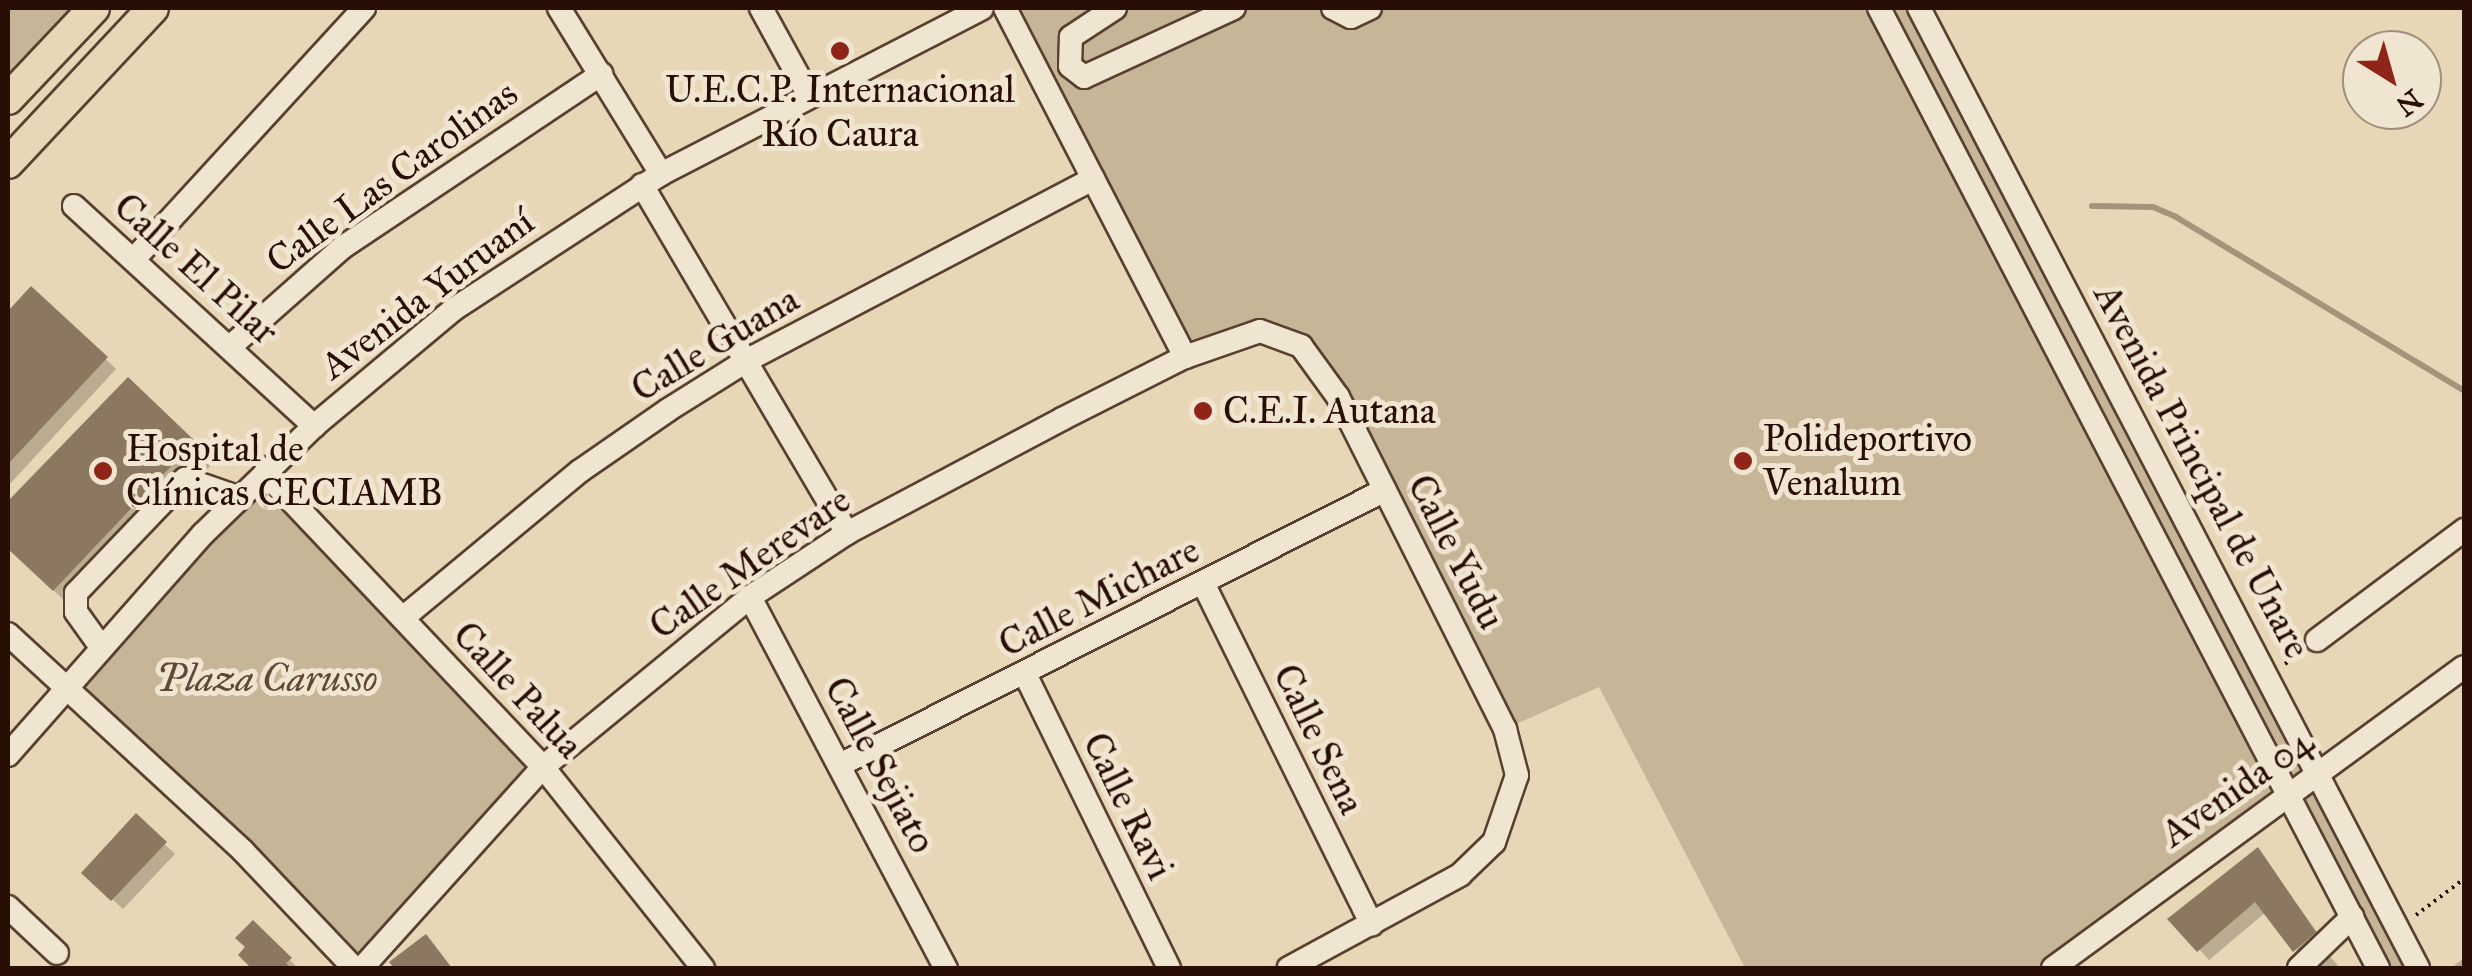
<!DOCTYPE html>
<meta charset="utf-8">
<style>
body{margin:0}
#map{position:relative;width:2472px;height:976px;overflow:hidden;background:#e8d7b6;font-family:"IM FELL Great Primer",serif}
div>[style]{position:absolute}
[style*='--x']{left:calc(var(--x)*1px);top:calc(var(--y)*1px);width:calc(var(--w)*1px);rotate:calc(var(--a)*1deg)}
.green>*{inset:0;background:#c7b598}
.shadow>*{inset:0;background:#0003}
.stream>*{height:6px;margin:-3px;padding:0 3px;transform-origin:3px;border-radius:3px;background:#a79379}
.building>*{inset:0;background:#8c7761}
.path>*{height:4px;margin-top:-2px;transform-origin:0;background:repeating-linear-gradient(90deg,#280e04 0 2.5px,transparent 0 7.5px)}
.roads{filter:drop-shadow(2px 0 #584030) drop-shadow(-2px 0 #584030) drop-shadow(0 2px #584030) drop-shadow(0 -2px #584030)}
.minor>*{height:22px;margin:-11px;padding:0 11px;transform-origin:11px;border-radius:11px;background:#f0e5d0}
.major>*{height:30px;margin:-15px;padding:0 15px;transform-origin:15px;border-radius:15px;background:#e8d7b6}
.dots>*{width:28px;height:28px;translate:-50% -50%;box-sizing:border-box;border:5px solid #f0e5d0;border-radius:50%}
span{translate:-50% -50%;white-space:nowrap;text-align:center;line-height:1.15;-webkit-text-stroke:10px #f0e5d0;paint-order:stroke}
.poi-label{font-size:38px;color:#280e04}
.left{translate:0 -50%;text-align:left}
.street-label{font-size:38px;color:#280e04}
.park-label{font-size:38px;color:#604838;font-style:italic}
.frame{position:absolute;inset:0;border:10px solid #280e04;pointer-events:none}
.north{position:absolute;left:2342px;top:30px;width:100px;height:100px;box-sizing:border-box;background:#f0e5d0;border:2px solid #a08f7e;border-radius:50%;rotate:143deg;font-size:28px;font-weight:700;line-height:40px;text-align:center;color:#280e04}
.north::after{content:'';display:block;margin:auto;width:35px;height:45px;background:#8f2418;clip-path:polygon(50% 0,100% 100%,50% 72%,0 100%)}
</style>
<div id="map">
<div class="green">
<div style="clip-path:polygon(8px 8px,94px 8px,8px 99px)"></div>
<div style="clip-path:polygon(1005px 8px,1919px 8px,2418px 968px,2378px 968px,2289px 795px,2053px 968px,1745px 968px,1599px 687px,1505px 729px,1338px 397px,1281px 334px,1185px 357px)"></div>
<div style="clip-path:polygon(265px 473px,543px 767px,362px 968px,66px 688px)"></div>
</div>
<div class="shadow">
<div style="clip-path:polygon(32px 289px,116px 369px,8px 486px,8px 315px)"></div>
<div style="clip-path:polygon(193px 443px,213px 463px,74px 610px,8px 546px,8px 504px)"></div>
<div style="clip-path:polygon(136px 817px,175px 854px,123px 909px,84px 873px)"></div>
<div style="clip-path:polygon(2257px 850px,2325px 943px,2305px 960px,2266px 912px,2209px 960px,2171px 919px)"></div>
<div style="clip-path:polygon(253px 924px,298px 968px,255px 968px,241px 955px)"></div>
<div style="clip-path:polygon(2327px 953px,2340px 968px,2310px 968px)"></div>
<div style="clip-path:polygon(2464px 958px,2464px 968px,2451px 968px)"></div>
</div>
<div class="stream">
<div style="--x:2092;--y:206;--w:61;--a:0.9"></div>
<div style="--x:2153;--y:207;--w:25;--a:23"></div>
<div style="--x:2176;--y:217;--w:336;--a:31.1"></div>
</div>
<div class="building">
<div style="clip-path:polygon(31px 286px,108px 357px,8px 464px,8px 311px)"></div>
<div style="clip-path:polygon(128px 377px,195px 441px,53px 591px,8px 549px,8px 501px)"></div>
<div style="clip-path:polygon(136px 813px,167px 842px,111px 901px,81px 873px)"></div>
<div style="clip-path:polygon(2258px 847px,2316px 932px,2293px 952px,2255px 902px,2197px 952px,2167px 919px)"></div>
<div style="clip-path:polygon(253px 920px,292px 958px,286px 963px,291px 968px,251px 968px,238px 955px,245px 947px,235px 938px)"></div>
<div style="clip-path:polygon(426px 934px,452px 968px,394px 968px,389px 962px)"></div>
</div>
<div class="path">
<div style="--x:2285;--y:664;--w:20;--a:-37"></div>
<div style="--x:2416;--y:915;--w:60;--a:-36.9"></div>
</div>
<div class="roads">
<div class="minor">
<div style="--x:559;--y:8;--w:195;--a:58.4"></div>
<div style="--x:761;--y:8;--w:98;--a:61.3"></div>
<div style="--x:1005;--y:8;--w:393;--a:62.7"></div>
<div style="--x:1115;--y:8;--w:53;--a:146.6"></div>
<div style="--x:1071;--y:37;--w:29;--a:92"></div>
<div style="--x:1070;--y:66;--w:18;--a:38"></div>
<div style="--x:1084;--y:77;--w:165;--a:-24.7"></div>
<div style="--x:1333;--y:8;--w:20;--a:27"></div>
<div style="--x:1351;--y:17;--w:21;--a:-25"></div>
<div style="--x:1879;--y:8;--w:1082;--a:62.53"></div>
<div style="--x:1919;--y:8;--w:1082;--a:62.53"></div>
<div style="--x:642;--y:185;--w:404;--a:59.5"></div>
<div style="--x:74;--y:206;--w:326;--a:42.5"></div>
<div style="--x:135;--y:258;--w:339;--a:-47.5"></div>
<div style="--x:231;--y:346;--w:149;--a:-41.5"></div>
<div style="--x:343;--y:247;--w:311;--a:-33.8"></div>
<div style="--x:265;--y:473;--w:405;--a:46.6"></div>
<div style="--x:543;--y:767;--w:257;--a:51.5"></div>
<div style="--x:1203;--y:583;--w:381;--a:63.7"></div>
<div style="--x:750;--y:597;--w:420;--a:62.2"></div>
<div style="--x:404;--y:617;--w:229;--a:-39.7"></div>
<div style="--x:580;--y:471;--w:107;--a:-34.7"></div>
<div style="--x:668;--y:410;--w:92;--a:-32.1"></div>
<div style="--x:746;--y:361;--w:392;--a:-27.7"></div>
<div style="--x:8;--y:634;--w:320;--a:42.7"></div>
<div style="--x:243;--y:851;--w:161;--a:46.5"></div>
<div style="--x:2317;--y:640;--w:184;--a:-36.8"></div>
<div style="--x:101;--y:647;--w:43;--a:-125.5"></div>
<div style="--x:76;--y:612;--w:19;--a:-90"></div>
<div style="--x:76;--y:593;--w:158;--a:-46.3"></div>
<div style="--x:185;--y:479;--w:58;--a:19.1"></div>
<div style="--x:1025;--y:674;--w:327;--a:63.9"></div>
<div style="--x:8;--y:755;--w:295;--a:-48.6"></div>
<div style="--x:203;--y:534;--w:155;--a:-44.2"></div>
<div style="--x:314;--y:426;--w:182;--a:-39.9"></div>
<div style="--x:454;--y:309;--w:247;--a:-33.1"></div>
<div style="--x:661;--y:174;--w:361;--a:-27.3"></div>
<div style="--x:842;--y:764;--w:608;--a:-26.78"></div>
<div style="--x:8;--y:907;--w:67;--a:43.2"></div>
<div style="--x:362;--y:968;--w:270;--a:-48"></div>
<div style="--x:543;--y:767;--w:268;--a:-39.4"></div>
<div style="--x:750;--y:597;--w:116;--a:-33.4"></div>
<div style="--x:847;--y:533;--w:243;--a:-27.9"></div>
<div style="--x:1062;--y:419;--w:138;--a:-26.8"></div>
<div style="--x:1185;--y:357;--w:79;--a:-19.1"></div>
<div style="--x:1260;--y:331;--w:44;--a:20.1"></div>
<div style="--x:1301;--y:346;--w:63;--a:54"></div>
<div style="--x:1338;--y:397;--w:372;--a:63.3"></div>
<div style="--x:1505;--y:729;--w:48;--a:75.4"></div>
<div style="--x:1517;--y:775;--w:71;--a:108.9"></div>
<div style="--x:1494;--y:842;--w:47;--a:135.9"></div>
<div style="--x:1460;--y:875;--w:195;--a:151.5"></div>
<div style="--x:2053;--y:968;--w:509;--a:-36.22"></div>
<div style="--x:2299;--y:968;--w:74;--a:-43.9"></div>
</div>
<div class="major">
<div style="--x:8;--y:99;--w:125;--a:-46.6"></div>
<div style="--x:8;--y:163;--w:212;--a:-46.9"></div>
</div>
</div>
<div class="dots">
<div style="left:840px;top:51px;background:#8f2418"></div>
<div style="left:1203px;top:411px;background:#8f2418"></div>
<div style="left:1743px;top:461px;background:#8f2418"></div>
<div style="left:103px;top:471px;background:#8f2418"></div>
</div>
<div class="poi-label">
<span style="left:840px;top:112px">U.E.C.P. Internacional<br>Río Caura</span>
<span class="left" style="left:1223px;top:411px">C.E.I. Autana</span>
<span class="left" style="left:1763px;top:461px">Polideportivo<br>Venalum</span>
<span class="left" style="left:126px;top:471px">Hospital de<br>Clínicas CECIAMB</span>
</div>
<div class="street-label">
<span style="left:392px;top:177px;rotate:-36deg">Calle Las Carolinas</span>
<span style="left:196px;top:269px;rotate:42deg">Calle El Pilar</span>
<span style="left:427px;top:294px;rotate:-37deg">Avenida Yuruaní</span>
<span style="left:715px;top:344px;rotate:-31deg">Calle Guana</span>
<span style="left:2202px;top:471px;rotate:62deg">Avenida Principal de Unare</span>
<span style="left:1456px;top:552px;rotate:63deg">Calle Yudu</span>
<span style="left:750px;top:563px;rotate:-35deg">Calle Merevare</span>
<span style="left:1099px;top:597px;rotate:-27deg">Calle Michare</span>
<span style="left:518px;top:690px;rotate:47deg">Calle Palua</span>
<span style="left:1319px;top:739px;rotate:64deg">Calle Sena</span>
<span style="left:880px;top:765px;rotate:62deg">Calle Sejiato</span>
<span style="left:2237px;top:788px;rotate:-35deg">Avenida 04</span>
<span style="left:1128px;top:806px;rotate:64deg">Calle Ravi</span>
</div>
<div class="park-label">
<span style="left:267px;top:679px">Plaza Carusso</span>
</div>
<div class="frame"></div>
<div class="north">N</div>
</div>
